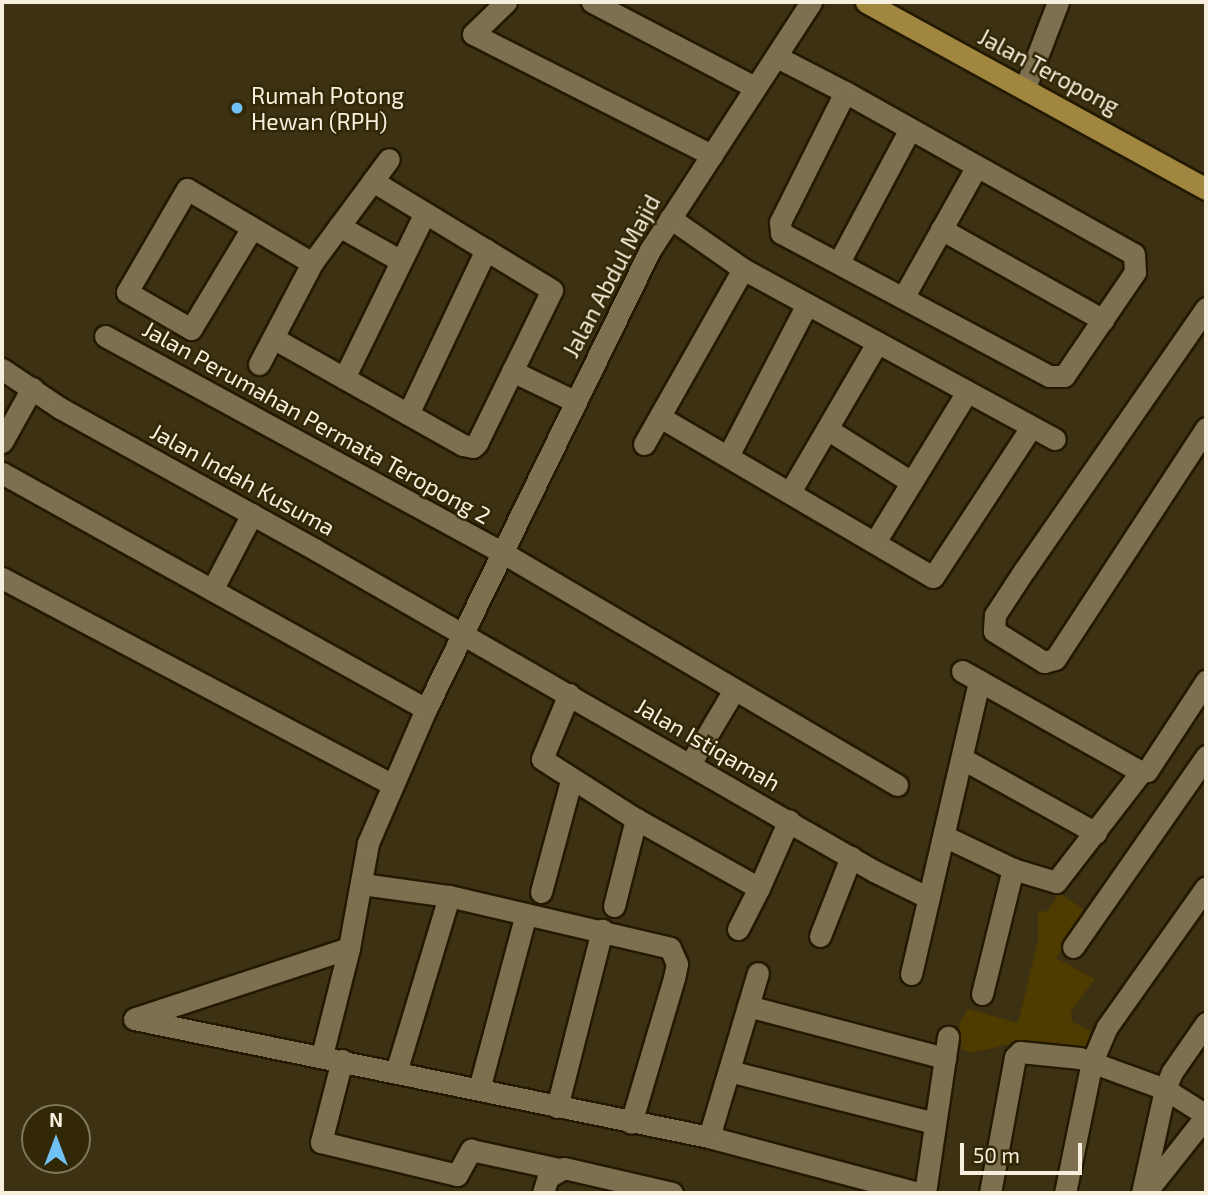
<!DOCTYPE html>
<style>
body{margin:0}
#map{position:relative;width:1208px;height:1195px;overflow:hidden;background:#3c3112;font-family:"Exo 2",sans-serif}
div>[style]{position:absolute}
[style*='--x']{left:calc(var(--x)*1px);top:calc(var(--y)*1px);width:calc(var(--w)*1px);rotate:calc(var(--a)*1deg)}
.green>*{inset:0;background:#4e3b00}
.roads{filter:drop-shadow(2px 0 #231900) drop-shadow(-2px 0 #231900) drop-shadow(0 2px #231900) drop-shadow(0 -2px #231900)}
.minor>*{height:21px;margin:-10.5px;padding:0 10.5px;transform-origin:10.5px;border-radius:10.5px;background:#7d7050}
.major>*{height:21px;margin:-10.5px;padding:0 10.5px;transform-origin:10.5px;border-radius:10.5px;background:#a0863e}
.dots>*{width:19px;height:19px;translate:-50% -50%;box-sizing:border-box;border:4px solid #322707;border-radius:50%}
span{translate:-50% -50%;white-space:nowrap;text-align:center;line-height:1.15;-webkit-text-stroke:5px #322707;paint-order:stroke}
.street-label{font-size:23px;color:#f6efdd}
.poi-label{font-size:23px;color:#f6efdd}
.left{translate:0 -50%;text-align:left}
.frame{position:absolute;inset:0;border:4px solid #f6efdd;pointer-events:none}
.north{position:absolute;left:21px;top:1104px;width:70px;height:70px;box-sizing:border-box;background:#322707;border:2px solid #80775d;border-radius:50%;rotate:0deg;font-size:19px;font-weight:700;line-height:28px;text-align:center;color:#f6efdd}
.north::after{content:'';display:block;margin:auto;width:24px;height:32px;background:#72c1f5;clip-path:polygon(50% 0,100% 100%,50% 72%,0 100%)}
.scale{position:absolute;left:960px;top:1143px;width:122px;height:32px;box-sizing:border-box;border:4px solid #f6efdd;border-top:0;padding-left:9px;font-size:21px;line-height:24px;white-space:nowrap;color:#f6efdd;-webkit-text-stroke:5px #322707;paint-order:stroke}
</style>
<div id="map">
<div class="green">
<div style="clip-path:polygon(1060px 893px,1088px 913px,1056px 958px,1095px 979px,1071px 1012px,1072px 1022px,1090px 1030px,1087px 1054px,1005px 1045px,973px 1053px,962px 1050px,959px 1024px,968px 1009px,1018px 1023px,1038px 941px,1038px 912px,1047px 911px)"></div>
</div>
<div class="roads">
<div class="minor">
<div style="--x:506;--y:2;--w:46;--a:135.9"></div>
<div style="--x:473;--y:34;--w:268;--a:26.9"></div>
<div style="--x:592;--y:2;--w:182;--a:27.6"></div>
<div style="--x:777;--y:57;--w:76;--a:27.2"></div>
<div style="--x:845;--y:92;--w:331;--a:29.3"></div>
<div style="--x:1134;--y:254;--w:18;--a:87"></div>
<div style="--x:1135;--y:272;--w:126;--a:124.3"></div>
<div style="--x:1064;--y:376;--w:15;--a:180"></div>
<div style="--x:1049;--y:376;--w:304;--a:-151.9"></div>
<div style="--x:781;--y:233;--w:11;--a:-95"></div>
<div style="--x:780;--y:222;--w:145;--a:-63.4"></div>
<div style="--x:1025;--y:88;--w:92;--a:-69"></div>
<div style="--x:670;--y:218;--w:89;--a:34.9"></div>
<div style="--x:743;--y:269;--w:355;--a:28.6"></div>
<div style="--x:339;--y:226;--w:71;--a:29.4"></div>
<div style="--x:252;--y:228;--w:118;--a:121.1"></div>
<div style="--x:191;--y:329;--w:74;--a:-150"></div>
<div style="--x:127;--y:292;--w:119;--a:-59.8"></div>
<div style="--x:187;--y:189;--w:145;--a:30.6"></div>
<div style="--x:941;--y:229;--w:186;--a:29.3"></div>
<div style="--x:839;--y:262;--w:151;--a:-61.9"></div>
<div style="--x:904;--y:296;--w:149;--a:-60.7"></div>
<div style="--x:1206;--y:308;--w:318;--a:124.7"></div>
<div style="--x:1025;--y:569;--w:55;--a:123.1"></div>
<div style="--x:995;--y:615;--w:16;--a:94"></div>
<div style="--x:994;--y:631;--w:59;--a:31.8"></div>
<div style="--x:1044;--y:662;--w:11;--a:-15"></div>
<div style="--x:1055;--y:659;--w:276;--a:-56.8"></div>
<div style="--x:105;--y:336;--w:456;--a:28.6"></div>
<div style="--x:505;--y:554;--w:455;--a:30.5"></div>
<div style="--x:273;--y:338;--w:218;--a:29.4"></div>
<div style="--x:463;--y:445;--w:10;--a:11"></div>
<div style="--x:473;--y:447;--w:6;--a:-45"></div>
<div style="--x:477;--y:443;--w:170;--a:-63.9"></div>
<div style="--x:552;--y:290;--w:210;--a:-148.7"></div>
<div style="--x:259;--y:364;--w:114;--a:-62.3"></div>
<div style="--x:312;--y:263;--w:129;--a:-53.5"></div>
<div style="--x:2;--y:369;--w:70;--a:33.9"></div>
<div style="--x:60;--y:408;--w:293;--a:29"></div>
<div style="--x:316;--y:550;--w:644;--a:29.91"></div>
<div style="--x:874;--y:871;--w:61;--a:26.1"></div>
<div style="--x:512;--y:371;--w:71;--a:25.8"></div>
<div style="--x:344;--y:378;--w:184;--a:-63.9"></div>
<div style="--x:408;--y:414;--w:182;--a:-64.6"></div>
<div style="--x:660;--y:417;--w:316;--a:30.4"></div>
<div style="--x:933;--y:577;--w:179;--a:-56.8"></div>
<div style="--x:827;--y:429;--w:99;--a:32.2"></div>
<div style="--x:2;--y:442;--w:62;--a:-60.9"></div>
<div style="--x:644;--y:444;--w:201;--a:-60.5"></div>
<div style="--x:728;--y:456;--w:171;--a:-62.5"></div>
<div style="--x:2;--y:473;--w:485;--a:29.1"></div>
<div style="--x:790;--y:492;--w:173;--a:-59.7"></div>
<div style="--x:875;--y:542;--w:176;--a:-58.5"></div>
<div style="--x:2;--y:578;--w:442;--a:27.9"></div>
<div style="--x:212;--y:590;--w:86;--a:-62.2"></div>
<div style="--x:962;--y:671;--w:206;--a:29.4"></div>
<div style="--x:569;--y:694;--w:70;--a:112.6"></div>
<div style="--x:542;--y:759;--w:112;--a:32.6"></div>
<div style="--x:636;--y:819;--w:141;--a:29.3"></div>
<div style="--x:759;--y:888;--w:74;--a:-66.2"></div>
<div style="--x:963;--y:759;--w:152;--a:29.1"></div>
<div style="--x:690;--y:764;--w:86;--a:-59.3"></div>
<div style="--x:944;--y:836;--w:76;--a:25.6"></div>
<div style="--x:1013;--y:869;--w:45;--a:16.8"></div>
<div style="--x:1056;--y:882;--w:139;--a:-52.3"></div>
<div style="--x:1141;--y:772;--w:6;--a:-9"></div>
<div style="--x:1147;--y:771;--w:108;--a:-56.8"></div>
<div style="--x:362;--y:884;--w:88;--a:7.9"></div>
<div style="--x:449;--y:896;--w:227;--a:13.2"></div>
<div style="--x:670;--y:948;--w:17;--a:66"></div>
<div style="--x:677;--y:964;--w:14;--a:102"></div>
<div style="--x:674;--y:978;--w:151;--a:106.5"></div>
<div style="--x:541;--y:892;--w:115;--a:-74.9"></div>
<div style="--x:614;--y:906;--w:90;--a:-75.8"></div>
<div style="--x:738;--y:929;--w:46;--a:-62.9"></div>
<div style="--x:820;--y:936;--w:85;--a:-68.6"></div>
<div style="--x:1073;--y:947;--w:233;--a:-55.1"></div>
<div style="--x:911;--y:974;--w:301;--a:-76.9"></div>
<div style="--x:982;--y:994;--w:129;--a:-76.1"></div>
<div style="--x:748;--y:1006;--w:204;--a:14.8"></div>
<div style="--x:136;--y:1018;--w:224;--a:-18.2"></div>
<div style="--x:134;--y:1019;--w:587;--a:11.6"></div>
<div style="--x:709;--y:1137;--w:216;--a:15"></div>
<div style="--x:322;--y:1055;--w:110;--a:-75.8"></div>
<div style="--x:349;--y:948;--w:107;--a:-79.7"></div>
<div style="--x:368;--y:843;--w:146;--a:-66.6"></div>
<div style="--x:426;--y:709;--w:511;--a:-63.99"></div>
<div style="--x:650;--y:250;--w:296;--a:-57"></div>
<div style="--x:342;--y:1060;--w:85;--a:104.4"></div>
<div style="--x:321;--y:1142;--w:140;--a:13.6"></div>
<div style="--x:457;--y:1175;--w:29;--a:-61"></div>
<div style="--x:471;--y:1150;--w:90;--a:12.2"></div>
<div style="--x:729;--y:1071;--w:212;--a:14.2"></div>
<div style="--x:396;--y:1072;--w:184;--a:-73.2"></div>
<div style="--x:479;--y:1089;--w:181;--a:-75"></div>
<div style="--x:557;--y:1107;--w:183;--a:-75.7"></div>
<div style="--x:709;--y:1137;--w:171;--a:-73.4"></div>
<div style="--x:1146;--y:1192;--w:97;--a:-51.7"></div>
<div style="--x:543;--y:1193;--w:17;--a:-73"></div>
<div style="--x:548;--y:1177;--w:18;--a:-29"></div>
<div style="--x:564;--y:1168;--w:111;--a:13"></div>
<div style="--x:925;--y:1193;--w:158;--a:-81.6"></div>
<div style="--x:990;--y:1193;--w:138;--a:-79.6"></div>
<div style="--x:1015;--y:1057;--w:7;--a:-45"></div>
<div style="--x:1020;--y:1052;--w:60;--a:5.7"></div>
<div style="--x:1080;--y:1058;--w:90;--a:20"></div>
<div style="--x:1165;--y:1089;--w:49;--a:32.4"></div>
<div style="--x:1065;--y:1193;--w:134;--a:-78.4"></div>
<div style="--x:1092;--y:1062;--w:38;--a:-67"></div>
<div style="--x:1107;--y:1027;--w:171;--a:-54.7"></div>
<div style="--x:1142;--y:1193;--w:107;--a:-77.5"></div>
<div style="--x:1165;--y:1089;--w:18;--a:-68"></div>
<div style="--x:1172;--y:1072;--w:60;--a:-55.2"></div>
</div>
<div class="major">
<div style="--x:866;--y:2;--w:388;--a:28.8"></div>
</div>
</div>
<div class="dots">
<div style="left:237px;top:108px;background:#72c1f5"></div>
</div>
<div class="street-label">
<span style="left:1049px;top:71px;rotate:28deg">Jalan Teropong</span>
<span style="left:611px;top:276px;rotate:-62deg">Jalan Abdul Majid</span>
<span style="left:317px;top:422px;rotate:29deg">Jalan Perumahan Permata Teropong 2</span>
<span style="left:243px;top:479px;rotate:29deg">Jalan Indah Kusuma</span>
<span style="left:708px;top:744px;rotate:30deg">Jalan Istiqamah</span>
</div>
<div class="poi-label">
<span class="left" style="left:251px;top:108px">Rumah Potong<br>Hewan (RPH)</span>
</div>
<div class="frame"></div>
<div class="north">N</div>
<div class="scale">50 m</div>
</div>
